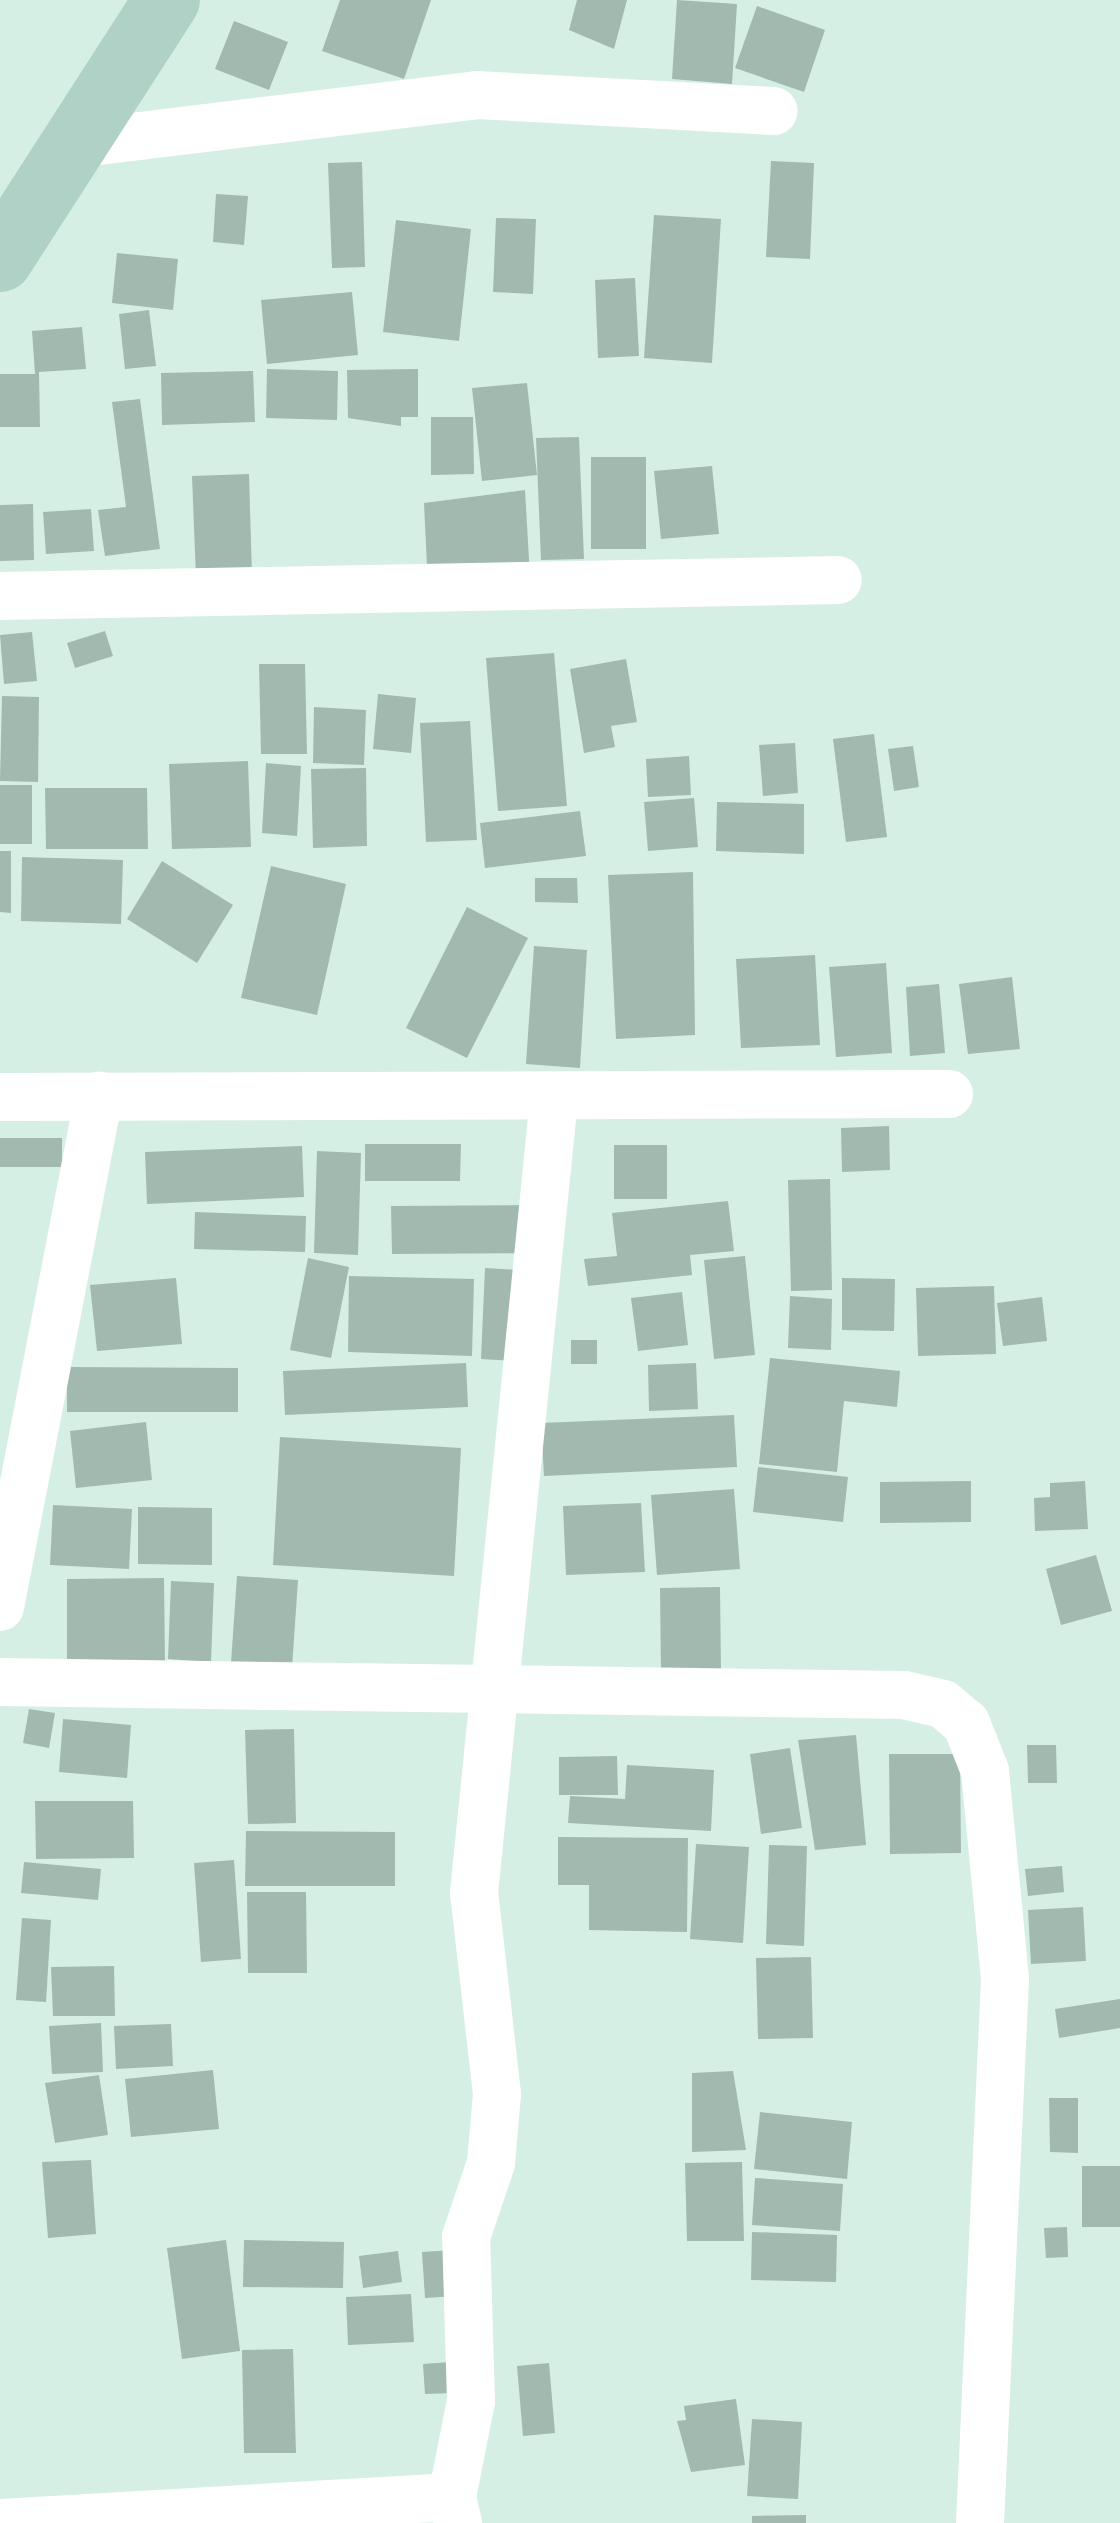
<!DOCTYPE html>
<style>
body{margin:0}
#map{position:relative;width:1120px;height:2523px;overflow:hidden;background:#d6efe4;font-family:Commissioner,sans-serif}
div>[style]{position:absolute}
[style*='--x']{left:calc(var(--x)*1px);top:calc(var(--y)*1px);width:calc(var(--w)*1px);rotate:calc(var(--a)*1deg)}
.building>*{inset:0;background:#a1b9ae}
.street>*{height:48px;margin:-24px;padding:0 24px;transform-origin:24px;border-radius:24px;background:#fff}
.secondary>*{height:66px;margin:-33px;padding:0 33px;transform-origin:33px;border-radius:33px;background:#afd1c6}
span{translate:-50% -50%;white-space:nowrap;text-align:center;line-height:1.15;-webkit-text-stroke:10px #e3fdf1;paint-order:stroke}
</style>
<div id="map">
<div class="building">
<div style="clip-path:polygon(340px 0,431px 0,404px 79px,322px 51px)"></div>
<div style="clip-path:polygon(577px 0,627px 0,614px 49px,569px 30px)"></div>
<div style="clip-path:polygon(677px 0,737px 4px,732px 84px,672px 79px)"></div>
<div style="clip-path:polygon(757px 6px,825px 30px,804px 92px,735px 68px)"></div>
<div style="clip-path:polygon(234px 21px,288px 42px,269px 90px,215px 69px)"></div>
<div style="clip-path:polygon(771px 161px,814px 163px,810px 259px,766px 257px)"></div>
<div style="clip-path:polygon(362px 162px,365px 267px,332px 268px,328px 163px)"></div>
<div style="clip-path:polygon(216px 194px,248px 196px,244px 245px,213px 242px)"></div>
<div style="clip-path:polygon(654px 215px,721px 219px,712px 363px,644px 358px)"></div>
<div style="clip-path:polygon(496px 218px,536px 219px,533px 294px,493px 292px)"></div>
<div style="clip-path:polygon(396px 220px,471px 229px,459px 341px,383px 332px)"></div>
<div style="clip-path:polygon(117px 253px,178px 259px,173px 310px,112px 303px)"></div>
<div style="clip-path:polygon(635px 278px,639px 356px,598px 358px,595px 280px)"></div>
<div style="clip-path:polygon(352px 292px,358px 355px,267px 364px,261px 300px)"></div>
<div style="clip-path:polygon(149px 310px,156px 366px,125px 369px,119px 314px)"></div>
<div style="clip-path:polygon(82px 327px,86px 369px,39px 372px,40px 427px,0 427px,0 374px,35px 374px,32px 331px)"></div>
<div style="clip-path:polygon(267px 369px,338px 371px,337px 420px,266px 418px)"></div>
<div style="clip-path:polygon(418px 369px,418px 417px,401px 417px,401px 426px,348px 418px,347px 370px)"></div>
<div style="clip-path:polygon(253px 371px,255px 422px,162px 425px,161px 373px)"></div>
<div style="clip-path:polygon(527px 383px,537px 475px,482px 481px,472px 388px)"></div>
<div style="clip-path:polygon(140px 399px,160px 549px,105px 556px,98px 510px,126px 507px,112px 402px)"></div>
<div style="clip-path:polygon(431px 417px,473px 417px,474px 474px,431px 475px)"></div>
<div style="clip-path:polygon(579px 437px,584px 559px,541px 560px,536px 438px)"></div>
<div style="clip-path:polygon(591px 457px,646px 457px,646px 549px,591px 549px)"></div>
<div style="clip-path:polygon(712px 466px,719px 534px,661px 539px,654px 471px)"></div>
<div style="clip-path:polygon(249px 474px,252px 576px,196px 578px,192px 476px)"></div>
<div style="clip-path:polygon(525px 490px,530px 577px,427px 566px,424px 503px)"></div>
<div style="clip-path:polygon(33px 504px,34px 560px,0 561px,0 505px)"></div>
<div style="clip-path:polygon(91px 509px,94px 551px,46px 554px,43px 512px)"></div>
<div style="clip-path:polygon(105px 631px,113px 656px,75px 668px,67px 643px)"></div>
<div style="clip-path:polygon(32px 632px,37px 681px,4px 684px,0 635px)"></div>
<div style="clip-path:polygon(554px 653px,567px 806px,498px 811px,486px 658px)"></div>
<div style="clip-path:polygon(626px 659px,637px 722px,611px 726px,615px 747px,584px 753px,570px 669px)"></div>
<div style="clip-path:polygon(259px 664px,305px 664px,307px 754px,261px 754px)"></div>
<div style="clip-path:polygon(378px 694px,416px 698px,411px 753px,373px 749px)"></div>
<div style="clip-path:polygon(2px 696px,39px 697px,38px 782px,0 781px)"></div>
<div style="clip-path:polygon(314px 707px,366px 710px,364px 765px,313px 763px)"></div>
<div style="clip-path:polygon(470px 721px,477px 840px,426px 842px,420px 723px)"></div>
<div style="clip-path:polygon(874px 734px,887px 837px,846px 842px,833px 739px)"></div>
<div style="clip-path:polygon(795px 743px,798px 793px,763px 796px,759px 745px)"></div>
<div style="clip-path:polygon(913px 746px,919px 787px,894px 791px,888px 749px)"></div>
<div style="clip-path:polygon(689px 756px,691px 795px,648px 797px,646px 759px)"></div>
<div style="clip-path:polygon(248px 761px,251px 847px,172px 849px,169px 764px)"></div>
<div style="clip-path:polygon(266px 763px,301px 766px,297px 836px,262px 833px)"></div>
<div style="clip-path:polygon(366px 768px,367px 846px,313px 848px,311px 769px)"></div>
<div style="clip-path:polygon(0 785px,32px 785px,32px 844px,0 844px)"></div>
<div style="clip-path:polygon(45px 788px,147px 788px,148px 849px,46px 849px)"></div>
<div style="clip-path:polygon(694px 798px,698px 847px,648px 851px,644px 802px)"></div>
<div style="clip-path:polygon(717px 802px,804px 804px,804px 854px,716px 851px)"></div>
<div style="clip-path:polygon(580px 811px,586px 856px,485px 868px,480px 823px)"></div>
<div style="clip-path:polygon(0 851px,11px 851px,11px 913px,0 912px)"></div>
<div style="clip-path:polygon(22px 857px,123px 860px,121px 924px,21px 921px)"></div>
<div style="clip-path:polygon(162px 861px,233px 905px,197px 963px,127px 919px)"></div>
<div style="clip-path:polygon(271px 866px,346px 884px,317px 1015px,241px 998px)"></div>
<div style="clip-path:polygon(693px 872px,695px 1035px,616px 1039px,608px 875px)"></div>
<div style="clip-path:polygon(535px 878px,577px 878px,578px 903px,535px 902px)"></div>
<div style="clip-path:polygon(467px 907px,528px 938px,467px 1058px,406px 1028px)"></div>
<div style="clip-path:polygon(534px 946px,587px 950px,580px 1068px,526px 1064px)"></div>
<div style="clip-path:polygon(815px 955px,820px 1045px,741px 1048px,736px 959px)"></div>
<div style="clip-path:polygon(886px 963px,892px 1053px,836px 1057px,829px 967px)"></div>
<div style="clip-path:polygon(1012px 977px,1020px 1049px,968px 1054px,959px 984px)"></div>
<div style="clip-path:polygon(939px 984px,945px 1053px,910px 1056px,906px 987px)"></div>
<div style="clip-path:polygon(889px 1126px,890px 1170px,842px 1172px,841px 1128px)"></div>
<div style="clip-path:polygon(0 1138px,62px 1138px,62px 1167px,0 1167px)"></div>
<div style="clip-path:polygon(365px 1144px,461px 1144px,460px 1181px,365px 1181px)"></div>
<div style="clip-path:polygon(614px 1145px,667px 1145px,667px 1199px,614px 1199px)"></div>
<div style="clip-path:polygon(302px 1146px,304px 1197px,147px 1204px,145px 1152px)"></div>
<div style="clip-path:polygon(317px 1151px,361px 1153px,358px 1255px,314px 1253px)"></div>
<div style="clip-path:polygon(830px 1179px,832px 1290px,791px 1291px,788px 1180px)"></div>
<div style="clip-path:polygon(728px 1201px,734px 1251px,690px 1255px,692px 1275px,588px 1286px,584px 1259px,617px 1256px,612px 1213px)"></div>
<div style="clip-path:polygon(533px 1205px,534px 1253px,392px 1254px,391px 1206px)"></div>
<div style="clip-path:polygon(195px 1212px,306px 1216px,305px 1252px,194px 1249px)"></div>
<div style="clip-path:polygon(745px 1256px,755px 1355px,714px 1359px,704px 1260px)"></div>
<div style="clip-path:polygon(308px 1258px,349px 1267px,331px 1358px,290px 1350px)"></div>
<div style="clip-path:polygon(485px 1268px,519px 1270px,515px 1361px,481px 1359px)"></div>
<div style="clip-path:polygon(349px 1276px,474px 1279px,472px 1356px,348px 1352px)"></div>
<div style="clip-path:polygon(176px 1278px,182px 1344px,97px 1351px,90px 1285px)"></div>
<div style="clip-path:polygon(842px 1278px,895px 1279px,894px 1331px,842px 1330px)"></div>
<div style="clip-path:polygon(994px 1286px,996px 1354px,918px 1356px,916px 1288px)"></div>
<div style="clip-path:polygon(682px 1292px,688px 1345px,638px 1351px,631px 1298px)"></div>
<div style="clip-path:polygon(790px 1296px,832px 1299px,831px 1350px,788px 1348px)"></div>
<div style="clip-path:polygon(1042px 1297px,1047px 1341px,1003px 1346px,997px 1303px)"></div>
<div style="clip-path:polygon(571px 1340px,597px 1340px,597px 1364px,571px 1364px)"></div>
<div style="clip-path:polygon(770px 1358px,900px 1371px,897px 1407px,844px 1401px,837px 1472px,759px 1464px)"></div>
<div style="clip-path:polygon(466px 1363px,468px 1407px,285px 1415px,283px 1371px)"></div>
<div style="clip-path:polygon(696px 1363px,698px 1409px,649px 1411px,648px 1365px)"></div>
<div style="clip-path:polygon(67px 1367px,238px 1368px,238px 1412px,67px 1412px)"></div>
<div style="clip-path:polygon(734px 1415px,737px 1467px,544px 1476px,541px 1423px)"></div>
<div style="clip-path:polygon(146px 1422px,152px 1480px,76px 1488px,70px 1431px)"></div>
<div style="clip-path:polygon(280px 1437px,461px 1448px,454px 1576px,273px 1565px)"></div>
<div style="clip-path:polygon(758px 1467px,848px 1477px,843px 1522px,753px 1512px)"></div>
<div style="clip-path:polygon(971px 1481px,971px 1522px,880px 1523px,880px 1482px)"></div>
<div style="clip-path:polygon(1085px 1481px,1088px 1529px,1035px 1531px,1034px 1498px,1050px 1497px,1050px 1483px)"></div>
<div style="clip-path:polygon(734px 1489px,740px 1569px,657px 1575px,651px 1495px)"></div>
<div style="clip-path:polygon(641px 1503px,645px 1572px,566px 1575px,563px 1506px)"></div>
<div style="clip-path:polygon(53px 1505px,132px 1509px,129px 1569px,50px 1565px)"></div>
<div style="clip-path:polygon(138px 1507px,212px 1508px,212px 1565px,138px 1564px)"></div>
<div style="clip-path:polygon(1096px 1555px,1112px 1611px,1061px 1625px,1046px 1569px)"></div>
<div style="clip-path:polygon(237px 1576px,298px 1580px,292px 1668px,231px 1663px)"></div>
<div style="clip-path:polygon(164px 1578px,165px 1664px,67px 1664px,67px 1579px)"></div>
<div style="clip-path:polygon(171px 1581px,214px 1583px,211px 1662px,168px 1659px)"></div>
<div style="clip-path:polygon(720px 1587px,721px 1673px,661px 1674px,660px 1588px)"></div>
<div style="clip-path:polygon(29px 1709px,55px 1713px,49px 1748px,23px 1743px)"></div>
<div style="clip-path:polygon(63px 1719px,131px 1725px,127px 1778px,59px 1772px)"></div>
<div style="clip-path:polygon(294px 1729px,296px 1823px,248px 1824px,245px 1730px)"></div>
<div style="clip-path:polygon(856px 1735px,866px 1845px,815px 1850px,798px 1740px)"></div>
<div style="clip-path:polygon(1027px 1745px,1056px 1745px,1057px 1783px,1028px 1783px)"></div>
<div style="clip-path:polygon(790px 1748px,802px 1828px,761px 1834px,750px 1754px)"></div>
<div style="clip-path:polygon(889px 1754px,960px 1754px,961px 1853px,890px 1854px)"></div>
<div style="clip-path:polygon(617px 1756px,618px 1795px,559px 1795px,559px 1757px)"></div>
<div style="clip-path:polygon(627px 1765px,714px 1770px,711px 1831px,568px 1823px,570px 1796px,625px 1799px)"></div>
<div style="clip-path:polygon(35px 1801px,133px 1801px,134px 1858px,36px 1859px)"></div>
<div style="clip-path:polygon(246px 1831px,395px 1832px,395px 1886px,245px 1886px)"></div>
<div style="clip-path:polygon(558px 1837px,688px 1838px,687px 1932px,589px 1930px,589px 1885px,558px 1885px)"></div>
<div style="clip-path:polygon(696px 1844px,749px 1847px,743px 1943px,690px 1939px)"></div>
<div style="clip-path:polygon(769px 1845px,807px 1846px,804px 1946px,766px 1944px)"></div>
<div style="clip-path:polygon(234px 1860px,241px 1959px,201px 1962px,194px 1863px)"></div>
<div style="clip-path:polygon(24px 1862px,101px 1869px,98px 1900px,21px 1893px)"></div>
<div style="clip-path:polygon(1062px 1866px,1064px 1892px,1028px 1896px,1025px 1869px)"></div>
<div style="clip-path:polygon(247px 1892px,306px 1892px,307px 1973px,248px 1973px)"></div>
<div style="clip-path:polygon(1083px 1907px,1086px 1961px,1031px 1964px,1028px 1910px)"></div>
<div style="clip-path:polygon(22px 1918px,51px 1920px,46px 2002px,16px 2000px)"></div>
<div style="clip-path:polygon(811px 1957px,813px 2038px,758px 2039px,756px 1958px)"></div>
<div style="clip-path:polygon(114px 1966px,115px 2016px,53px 2016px,51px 1967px)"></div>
<div style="clip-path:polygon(1120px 1999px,1120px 2028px,1059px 2038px,1055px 2009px)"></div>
<div style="clip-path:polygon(101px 2023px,103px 2072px,52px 2074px,49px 2026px)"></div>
<div style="clip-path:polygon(171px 2024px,173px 2066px,116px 2069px,114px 2026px)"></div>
<div style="clip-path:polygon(213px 2070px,219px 2129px,131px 2137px,125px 2079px)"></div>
<div style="clip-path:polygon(733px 2071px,746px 2150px,692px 2152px,692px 2073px)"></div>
<div style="clip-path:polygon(99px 2075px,108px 2135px,55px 2143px,45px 2083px)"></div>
<div style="clip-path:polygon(1049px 2098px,1078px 2098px,1078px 2153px,1050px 2152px)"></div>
<div style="clip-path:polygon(760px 2112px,852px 2122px,847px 2179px,754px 2169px)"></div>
<div style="clip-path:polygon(91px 2160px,96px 2234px,48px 2238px,42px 2162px)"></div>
<div style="clip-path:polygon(742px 2162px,744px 2241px,687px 2241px,685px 2163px)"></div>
<div style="clip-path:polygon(1082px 2166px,1120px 2166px,1120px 2227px,1082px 2227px)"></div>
<div style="clip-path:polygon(755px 2178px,843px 2184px,840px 2231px,752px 2225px)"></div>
<div style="clip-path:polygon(1067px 2227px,1068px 2257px,1046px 2258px,1044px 2228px)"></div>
<div style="clip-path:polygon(752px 2232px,837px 2235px,836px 2282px,751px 2280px)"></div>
<div style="clip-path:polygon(226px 2240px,240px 2351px,182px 2359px,167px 2248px)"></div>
<div style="clip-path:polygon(244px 2240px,344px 2242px,343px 2288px,243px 2287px)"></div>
<div style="clip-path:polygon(453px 2250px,456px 2296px,425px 2298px,422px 2252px)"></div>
<div style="clip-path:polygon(398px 2251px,402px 2282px,363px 2288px,359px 2256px)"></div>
<div style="clip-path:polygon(411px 2294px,414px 2342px,348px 2345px,346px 2297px)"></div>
<div style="clip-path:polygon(293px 2349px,296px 2453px,244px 2453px,242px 2350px)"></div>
<div style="clip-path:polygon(450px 2362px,452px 2393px,425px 2394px,423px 2364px)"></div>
<div style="clip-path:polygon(549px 2363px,555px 2433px,523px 2436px,517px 2366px)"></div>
<div style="clip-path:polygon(736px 2399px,745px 2465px,691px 2472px,677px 2421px,686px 2420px,684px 2406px)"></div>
<div style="clip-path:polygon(752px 2419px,802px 2422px,798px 2499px,747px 2496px)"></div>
<div style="clip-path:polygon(806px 2515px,806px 2523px,752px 2523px,752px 2516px)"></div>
</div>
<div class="street">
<div style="--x:82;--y:143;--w:398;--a:-6.9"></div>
<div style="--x:477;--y:95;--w:297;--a:3.1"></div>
<div style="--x:0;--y:596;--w:838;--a:-1.09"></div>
<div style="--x:0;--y:1097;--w:949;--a:-0.18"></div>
<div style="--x:0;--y:1607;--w:521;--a:-79.04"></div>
<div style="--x:0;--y:1682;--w:904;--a:0.82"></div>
<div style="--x:904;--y:1695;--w:40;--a:13"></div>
<div style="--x:943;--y:1704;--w:30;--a:40"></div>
<div style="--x:966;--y:1723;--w:52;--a:68.4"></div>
<div style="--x:985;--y:1771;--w:209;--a:84.5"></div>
<div style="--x:1005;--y:1979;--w:545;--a:92.63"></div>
<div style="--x:0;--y:2523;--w:453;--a:-3.3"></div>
<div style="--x:458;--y:2523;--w:27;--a:-103"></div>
<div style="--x:452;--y:2497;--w:98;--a:-78.8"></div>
<div style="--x:471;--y:2401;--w:164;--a:-91.7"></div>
<div style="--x:466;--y:2237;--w:78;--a:-71.3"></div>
<div style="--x:491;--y:2163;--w:69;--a:-85"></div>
<div style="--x:497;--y:2094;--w:202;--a:-96.5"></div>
<div style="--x:474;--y:1893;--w:798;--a:-84.25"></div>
</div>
<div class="secondary">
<div style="--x:0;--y:259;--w:308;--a:-57.2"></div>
</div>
</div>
